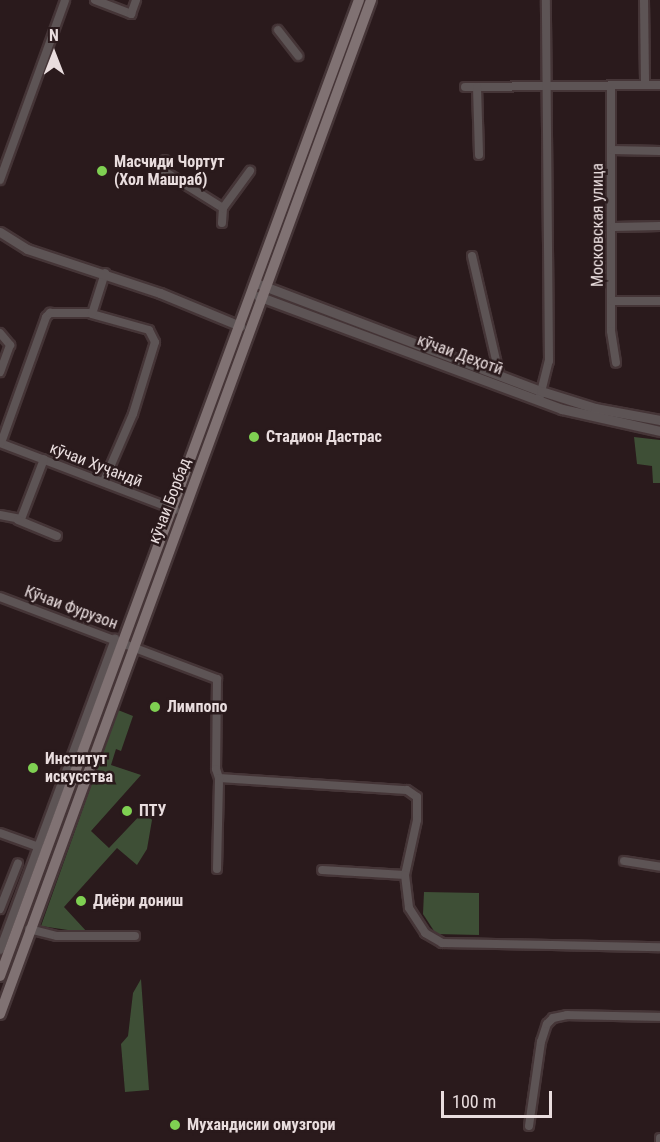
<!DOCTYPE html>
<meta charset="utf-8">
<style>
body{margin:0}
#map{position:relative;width:660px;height:1142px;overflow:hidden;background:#2a1a1c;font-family:"Roboto Condensed",sans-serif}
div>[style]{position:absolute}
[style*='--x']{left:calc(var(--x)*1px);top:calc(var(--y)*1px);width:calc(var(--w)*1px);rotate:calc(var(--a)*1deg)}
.forest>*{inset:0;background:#3e4f36}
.roads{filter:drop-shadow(2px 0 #453537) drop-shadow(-2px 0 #453537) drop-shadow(0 2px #453537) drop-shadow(0 -2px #453537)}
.minor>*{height:8px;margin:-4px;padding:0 4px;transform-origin:4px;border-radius:4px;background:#5d5455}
.tertiary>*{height:9px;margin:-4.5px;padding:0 4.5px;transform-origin:4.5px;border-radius:4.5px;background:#5d5455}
.secondary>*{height:10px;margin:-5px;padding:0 5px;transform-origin:5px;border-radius:5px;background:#807273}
.dots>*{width:16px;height:16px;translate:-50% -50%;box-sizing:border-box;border:3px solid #2a1a1c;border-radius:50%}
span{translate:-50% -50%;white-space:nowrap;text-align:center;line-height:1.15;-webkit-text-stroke:5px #2a1a1c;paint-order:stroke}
.poi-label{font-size:16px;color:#e9ddde;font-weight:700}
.left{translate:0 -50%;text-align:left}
.street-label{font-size:16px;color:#e9ddde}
.north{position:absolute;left:24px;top:24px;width:60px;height:60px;-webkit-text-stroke:4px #2a1a1c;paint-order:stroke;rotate:0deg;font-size:16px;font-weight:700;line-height:24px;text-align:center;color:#e9ddde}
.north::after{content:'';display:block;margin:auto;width:21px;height:27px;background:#e9ddde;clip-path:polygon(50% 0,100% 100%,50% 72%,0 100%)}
.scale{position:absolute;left:441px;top:1091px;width:111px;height:27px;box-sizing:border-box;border:3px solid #e9ddde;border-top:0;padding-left:8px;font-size:18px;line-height:21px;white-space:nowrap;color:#e9ddde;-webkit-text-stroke:4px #2a1a1c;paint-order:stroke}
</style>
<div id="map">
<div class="forest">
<div style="clip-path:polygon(634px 437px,660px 440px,660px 483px,653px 483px,652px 466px,637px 464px)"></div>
<div style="clip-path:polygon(118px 710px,133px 716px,121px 751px,116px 749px,111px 765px,141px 775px,91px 831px,109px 848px,145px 810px,152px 820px,147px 849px,137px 865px,117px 848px,64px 907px,88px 933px,41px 926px)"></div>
<div style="clip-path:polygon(424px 892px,479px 893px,479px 935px,436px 934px,423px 914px)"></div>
<div style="clip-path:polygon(141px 979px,149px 1090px,125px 1092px,121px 1044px,128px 1036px,133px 993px)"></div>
</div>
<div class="roads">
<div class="minor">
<div style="--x:95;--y:0;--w:39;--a:21"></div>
<div style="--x:131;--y:14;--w:15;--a:-70"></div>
<div style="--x:644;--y:0;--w:85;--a:89.3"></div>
<div style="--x:278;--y:30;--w:33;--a:52"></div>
<div style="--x:611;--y:86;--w:245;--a:90"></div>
<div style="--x:611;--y:331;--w:32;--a:81"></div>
<div style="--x:465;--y:87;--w:195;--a:-0.6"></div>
<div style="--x:477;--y:87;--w:68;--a:88.3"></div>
<div style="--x:612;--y:150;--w:48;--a:1.2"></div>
<div style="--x:165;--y:160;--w:10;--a:107"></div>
<div style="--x:162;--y:170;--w:72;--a:31.9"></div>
<div style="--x:223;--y:208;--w:15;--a:94"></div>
<div style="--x:0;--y:180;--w:191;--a:-70.1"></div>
<div style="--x:223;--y:208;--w:46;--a:-53.9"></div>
<div style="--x:614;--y:227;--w:46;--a:-1.2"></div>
<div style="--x:472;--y:256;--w:120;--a:77"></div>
<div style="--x:612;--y:301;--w:48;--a:0"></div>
<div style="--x:0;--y:333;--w:16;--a:50"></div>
<div style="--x:10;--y:345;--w:29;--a:110"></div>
<div style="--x:540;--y:396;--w:36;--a:-76"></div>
<div style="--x:549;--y:361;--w:361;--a:-90.5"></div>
<div style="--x:0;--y:443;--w:187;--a:20.9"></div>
<div style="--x:1;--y:443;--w:134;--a:-70.3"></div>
<div style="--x:46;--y:317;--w:6;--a:-45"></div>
<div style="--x:50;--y:313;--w:41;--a:0"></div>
<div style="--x:104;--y:481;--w:73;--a:-66.6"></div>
<div style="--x:133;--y:414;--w:75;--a:-73"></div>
<div style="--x:155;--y:342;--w:13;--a:-117"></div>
<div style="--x:149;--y:330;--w:59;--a:-164.3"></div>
<div style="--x:92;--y:314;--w:43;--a:-72.4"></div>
<div style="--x:0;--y:515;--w:21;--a:11"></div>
<div style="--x:21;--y:519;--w:64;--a:-69"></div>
<div style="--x:18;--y:520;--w:42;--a:22.3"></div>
<div style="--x:0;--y:597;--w:232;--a:20.7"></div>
<div style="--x:217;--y:679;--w:90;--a:90.6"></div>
<div style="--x:216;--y:769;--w:9;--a:72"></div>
<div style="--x:219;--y:778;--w:188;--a:3.7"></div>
<div style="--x:407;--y:790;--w:12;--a:35"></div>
<div style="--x:417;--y:797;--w:23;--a:90"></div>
<div style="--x:417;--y:820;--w:56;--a:102.3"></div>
<div style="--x:405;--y:875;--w:83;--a:-176.6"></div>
<div style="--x:0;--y:833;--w:45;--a:19.7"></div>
<div style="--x:624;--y:861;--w:36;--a:9"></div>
<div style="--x:217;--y:869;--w:91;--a:-88.7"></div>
<div style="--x:405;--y:875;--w:33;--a:83"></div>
<div style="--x:409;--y:908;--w:30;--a:57"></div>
<div style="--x:425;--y:933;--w:20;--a:30"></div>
<div style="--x:442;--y:943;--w:218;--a:1.1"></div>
<div style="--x:0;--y:909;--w:49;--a:-68.6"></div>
<div style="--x:29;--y:929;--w:29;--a:14"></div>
<div style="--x:57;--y:936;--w:78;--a:0"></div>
<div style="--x:0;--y:950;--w:332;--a:-69.7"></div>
<div style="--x:529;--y:1126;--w:85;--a:-81.9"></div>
<div style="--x:541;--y:1042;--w:19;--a:-72"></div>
<div style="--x:547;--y:1024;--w:8;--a:-45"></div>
<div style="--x:553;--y:1018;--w:14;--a:-12"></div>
<div style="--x:567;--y:1015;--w:93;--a:1.2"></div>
<div style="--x:660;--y:1142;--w:4;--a:-90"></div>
</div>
<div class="tertiary">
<div style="--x:0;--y:232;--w:32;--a:32"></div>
<div style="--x:27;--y:249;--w:140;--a:18.3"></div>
<div style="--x:160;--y:293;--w:87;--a:22.4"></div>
<div style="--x:256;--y:283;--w:305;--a:20.8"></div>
<div style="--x:541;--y:391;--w:57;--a:17.5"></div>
<div style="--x:595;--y:408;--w:66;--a:10.5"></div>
<div style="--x:258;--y:296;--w:324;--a:20.4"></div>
<div style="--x:562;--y:409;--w:100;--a:12.7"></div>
</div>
<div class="secondary">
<div style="--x:0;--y:976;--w:1040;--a:-69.81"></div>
<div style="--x:0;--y:1014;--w:1080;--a:-69.9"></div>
</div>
</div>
<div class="dots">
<div style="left:102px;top:171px;background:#7fd052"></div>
<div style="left:254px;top:437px;background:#7fd052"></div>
<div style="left:155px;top:707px;background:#7fd052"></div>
<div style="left:33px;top:768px;background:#7fd052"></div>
<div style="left:127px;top:811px;background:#7fd052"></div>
<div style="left:81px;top:901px;background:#7fd052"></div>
<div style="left:175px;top:1125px;background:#7fd052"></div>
</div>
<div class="poi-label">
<span class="left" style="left:114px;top:171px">Масчиди Чортут<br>(Хол Машраб)</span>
<span class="left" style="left:266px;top:437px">Стадион Дастрас</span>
<span class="left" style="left:167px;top:707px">Лимпопо</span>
<span class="left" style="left:45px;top:768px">Институт<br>искусства</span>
<span class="left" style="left:139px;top:811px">ПТУ</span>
<span class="left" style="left:93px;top:901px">Диёри дониш</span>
<span class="left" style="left:187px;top:1125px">Мухандисии омузгори</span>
</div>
<div class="street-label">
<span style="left:598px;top:225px;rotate:-90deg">Московская улица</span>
<span style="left:460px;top:355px;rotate:20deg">кӯчаи Деҳотӣ</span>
<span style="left:96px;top:465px;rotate:21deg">кӯчаи Хуҷандӣ</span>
<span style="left:170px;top:501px;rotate:-69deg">кӯчаи Борбад</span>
<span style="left:71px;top:608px;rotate:20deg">Кӯчаи Фурузон</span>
</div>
<div class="north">N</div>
<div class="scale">100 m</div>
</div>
